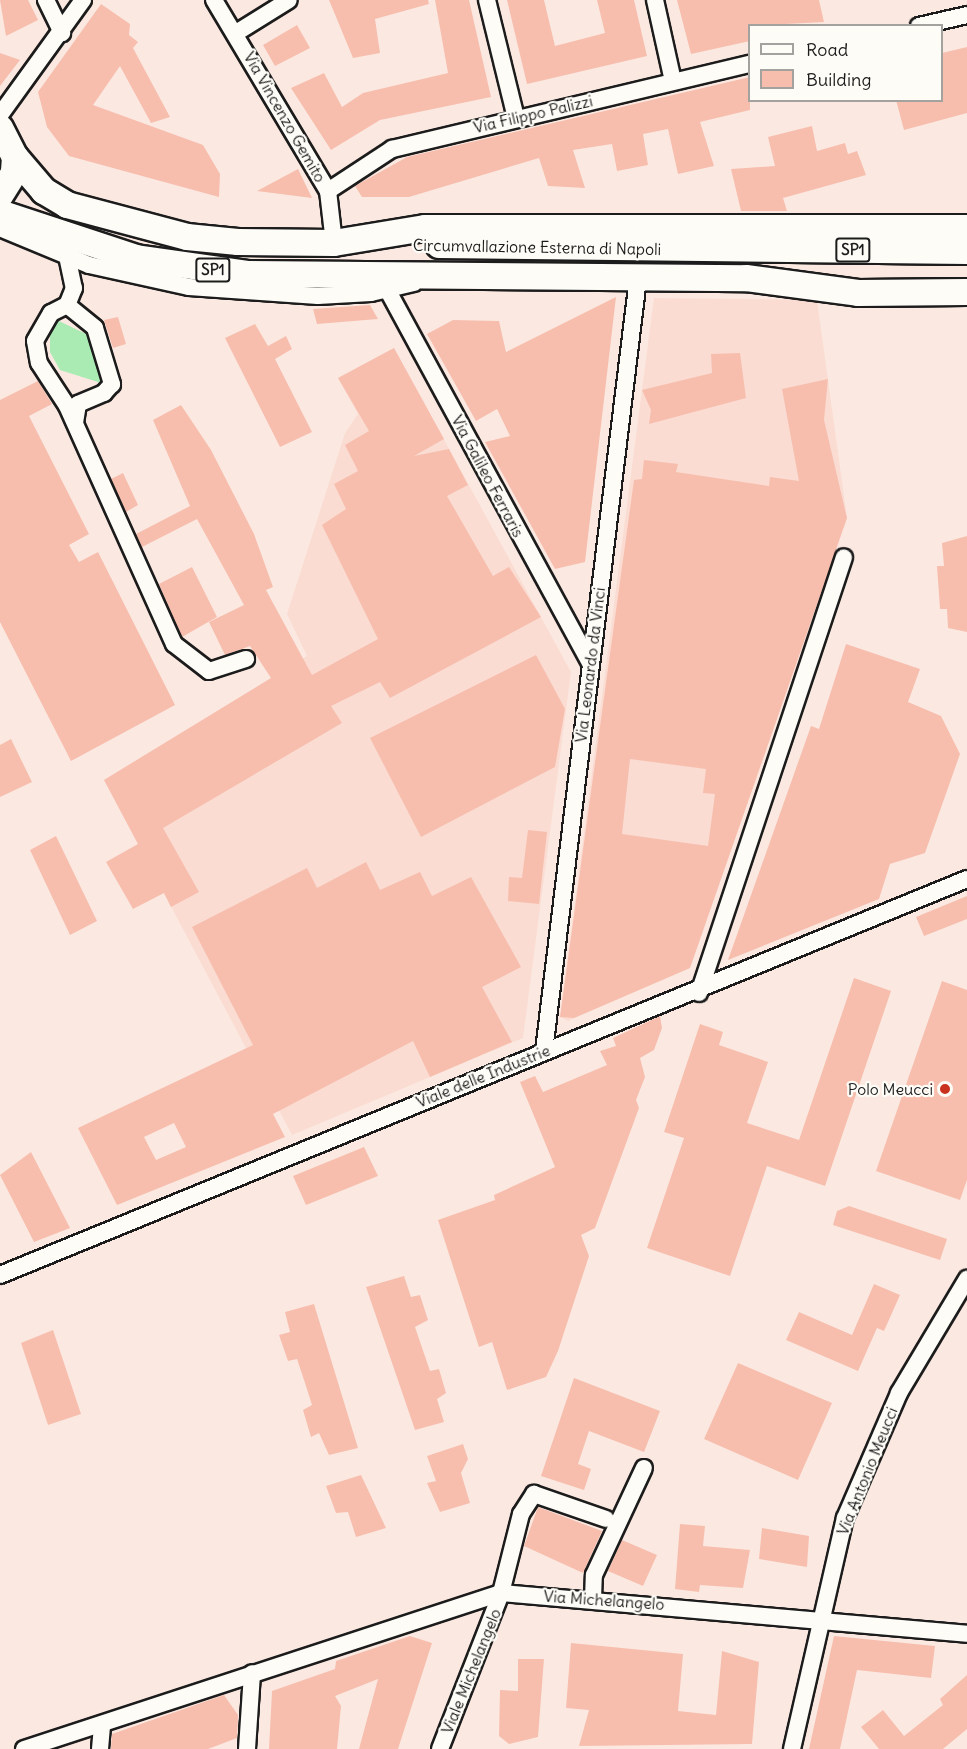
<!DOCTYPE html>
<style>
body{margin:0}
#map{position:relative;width:967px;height:1749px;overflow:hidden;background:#fbe9e1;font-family:Delius,sans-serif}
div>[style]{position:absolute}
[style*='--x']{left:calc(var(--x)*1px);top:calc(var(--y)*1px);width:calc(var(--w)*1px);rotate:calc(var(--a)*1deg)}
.built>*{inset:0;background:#fadcd2}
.green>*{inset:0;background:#aaeab3}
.building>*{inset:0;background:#f7beae}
.roads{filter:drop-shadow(2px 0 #1c1c1c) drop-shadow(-2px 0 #1c1c1c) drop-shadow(0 2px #1c1c1c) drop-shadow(0 -2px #1c1c1c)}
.minor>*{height:16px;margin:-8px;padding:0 8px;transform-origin:8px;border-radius:8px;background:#fdfcf7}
.highway>*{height:26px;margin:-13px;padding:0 13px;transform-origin:13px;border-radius:13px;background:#fdfcf7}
.dots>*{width:16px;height:16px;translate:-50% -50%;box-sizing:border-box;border:3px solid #fdfcf7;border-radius:50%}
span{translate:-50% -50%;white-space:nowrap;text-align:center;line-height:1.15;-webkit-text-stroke:4.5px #fdfcf7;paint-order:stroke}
.shield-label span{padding:2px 4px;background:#fdfcf7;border:2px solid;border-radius:4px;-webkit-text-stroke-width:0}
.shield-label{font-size:15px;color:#1c1c1c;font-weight:700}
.street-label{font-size:16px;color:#1c1c1c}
.poi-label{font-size:16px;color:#1c1c1c}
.right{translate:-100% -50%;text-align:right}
.legend{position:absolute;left:748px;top:24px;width:195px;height:78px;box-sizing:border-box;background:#fdfcf7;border:2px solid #a3a29f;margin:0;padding:8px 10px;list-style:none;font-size:18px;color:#1c1c1c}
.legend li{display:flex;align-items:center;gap:12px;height:30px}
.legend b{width:30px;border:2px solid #a3a29f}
</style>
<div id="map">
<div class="built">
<div style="clip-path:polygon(654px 298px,817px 300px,847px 518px,690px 968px,568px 1021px,560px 1017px)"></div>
<div style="clip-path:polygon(394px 348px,571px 672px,523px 1038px,292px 1135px,104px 780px,307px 656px,287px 614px,345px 433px,358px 414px,338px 378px)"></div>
</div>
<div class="green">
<div style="clip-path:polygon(57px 320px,88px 335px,101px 383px,60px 370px,50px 352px,50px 328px)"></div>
</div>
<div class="building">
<div style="clip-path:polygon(0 0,28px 0,38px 20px,6px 36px)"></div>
<div style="clip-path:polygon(329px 0,428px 0,429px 4px,375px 19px,380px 53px,353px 58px)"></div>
<div style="clip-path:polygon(435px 0,469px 0,491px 97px,380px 120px,331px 150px,291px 88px,324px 73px,342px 107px,363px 93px,448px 73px)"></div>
<div style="clip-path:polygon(507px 0,544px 0,555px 46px,605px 33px,597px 0,634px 0,647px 56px,527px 84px)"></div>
<div style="clip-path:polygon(677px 0,819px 0,824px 22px,750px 26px,750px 41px,691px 54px)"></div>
<div style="clip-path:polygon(101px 4px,130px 24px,129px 35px,138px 42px,133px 48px,170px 117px,151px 123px,120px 66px,93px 105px,203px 145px,220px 174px,219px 197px,69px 156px,47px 127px,38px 92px)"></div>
<div style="clip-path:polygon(297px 25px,310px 48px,275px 66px,263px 45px)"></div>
<div style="clip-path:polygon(967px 47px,967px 113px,904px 130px,896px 100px,942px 100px,942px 53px)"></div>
<div style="clip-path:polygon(0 53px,20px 60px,0 86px)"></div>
<div style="clip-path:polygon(750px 77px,750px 110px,700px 122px,714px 166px,678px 174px,668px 129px,643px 134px,648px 165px,617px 171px,612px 144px,573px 150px,585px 188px,548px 186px,539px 158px,409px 197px,362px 197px,355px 186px,407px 157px)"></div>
<div style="clip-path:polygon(812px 126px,817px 151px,845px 143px,848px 154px,857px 151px,866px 175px,783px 198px,787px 211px,741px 211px,731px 169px,775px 166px,768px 137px)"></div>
<div style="clip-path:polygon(298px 169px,312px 198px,257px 191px)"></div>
<div style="clip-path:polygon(616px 297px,585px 562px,555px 569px,485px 442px,510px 436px,497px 409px,476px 421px,427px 334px,453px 320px,499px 321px,506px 352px)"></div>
<div style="clip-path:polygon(370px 305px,378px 319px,317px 324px,313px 309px)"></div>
<div style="clip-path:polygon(118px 317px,126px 344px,113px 348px,104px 320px)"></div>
<div style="clip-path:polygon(255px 324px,268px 346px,286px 336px,292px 349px,275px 359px,312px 432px,280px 447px,225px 338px)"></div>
<div style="clip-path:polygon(394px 348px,444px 439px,414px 456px,449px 449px,468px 485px,447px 496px,493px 576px,509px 567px,541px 617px,390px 698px,380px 682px,331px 706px,342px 723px,163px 828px,199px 892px,171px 907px,164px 893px,133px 909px,106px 862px,138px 844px,104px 780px,271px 678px,250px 646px,225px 655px,209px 622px,244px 605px,197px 519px,142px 547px,136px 534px,190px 506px,153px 420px,181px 405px,211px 450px,254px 534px,273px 587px,266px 590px,312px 675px,378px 639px,322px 525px,346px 509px,334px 484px,358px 471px,345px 445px,369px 431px,338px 378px)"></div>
<div style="clip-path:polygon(740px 353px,746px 398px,649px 424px,651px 410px,642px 390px,712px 373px,711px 354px)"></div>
<div style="clip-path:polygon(evenodd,828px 379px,824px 420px,847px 518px,690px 968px,574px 1018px,560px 1017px,634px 480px,642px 479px,644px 460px,678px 464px,676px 472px,769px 486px,770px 477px,799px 481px,782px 389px,828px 379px,630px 759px,706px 769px,703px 793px,715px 794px,708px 846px,622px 834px,630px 759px)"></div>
<div style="clip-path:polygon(38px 381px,52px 404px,29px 416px,89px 534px,69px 545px,79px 562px,98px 552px,175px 705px,71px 761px,0 622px,0 400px)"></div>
<div style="clip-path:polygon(123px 473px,138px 505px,126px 512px,111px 479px)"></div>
<div style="clip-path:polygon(967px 536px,967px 632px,948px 628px,947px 609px,940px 609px,937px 566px,944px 566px,942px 543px)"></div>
<div style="clip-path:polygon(192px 567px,217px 617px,182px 637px,159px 584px)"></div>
<div style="clip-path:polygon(846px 644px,920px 669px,908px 702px,941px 716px,960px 754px,925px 853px,890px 864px,879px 899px,728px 960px,811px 726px,819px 729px)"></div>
<div style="clip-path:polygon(536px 655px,565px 709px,555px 767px,421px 837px,370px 738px)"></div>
<div style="clip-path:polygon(11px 739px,32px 782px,0 797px,0 745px)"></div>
<div style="clip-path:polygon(528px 830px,547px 832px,539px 904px,508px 901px,509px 877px,522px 878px)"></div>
<div style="clip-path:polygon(56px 836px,97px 921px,70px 935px,30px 850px)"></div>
<div style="clip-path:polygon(evenodd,366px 862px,380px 890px,420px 872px,432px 896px,471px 877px,521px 967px,482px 987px,512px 1042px,430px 1077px,413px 1041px,273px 1114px,285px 1137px,117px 1205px,78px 1128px,253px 1045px,192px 927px,307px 868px,317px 888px,366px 862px,174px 1123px,186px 1147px,156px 1160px,144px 1137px,174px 1123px)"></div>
<div style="clip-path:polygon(967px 896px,967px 919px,924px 936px,916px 917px)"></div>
<div style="clip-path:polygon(854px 978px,891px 991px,825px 1186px,767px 1166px,730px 1276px,647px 1248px,684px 1138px,664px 1132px,700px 1024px,723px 1032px,719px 1045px,768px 1062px,747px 1123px,799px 1140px)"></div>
<div style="clip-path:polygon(942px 981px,967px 990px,967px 1180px,960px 1200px,876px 1171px)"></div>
<div style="clip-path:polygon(660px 1016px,662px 1028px,654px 1050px,640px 1058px,645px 1077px,636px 1100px,639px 1108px,595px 1228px,581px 1235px,589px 1256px,558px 1351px,546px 1377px,507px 1390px,492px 1342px,479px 1347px,438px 1220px,495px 1200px,494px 1195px,555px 1167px,520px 1082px,535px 1076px,543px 1092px,607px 1065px,600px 1051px,616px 1046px,613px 1038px)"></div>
<div style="clip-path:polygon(364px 1147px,378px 1176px,306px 1205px,293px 1176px)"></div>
<div style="clip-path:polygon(31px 1152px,70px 1228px,34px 1242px,0 1175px)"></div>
<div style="clip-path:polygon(849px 1206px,947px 1239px,940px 1260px,833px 1225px,837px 1211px)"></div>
<div style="clip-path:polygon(404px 1276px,411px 1297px,420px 1295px,428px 1320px,415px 1327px,430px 1371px,439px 1369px,446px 1393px,437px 1399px,444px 1422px,415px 1430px,366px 1287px)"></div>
<div style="clip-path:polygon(874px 1284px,900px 1295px,884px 1331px,877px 1328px,858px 1371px,786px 1340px,799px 1312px,852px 1335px)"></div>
<div style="clip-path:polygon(314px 1304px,358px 1448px,329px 1455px,319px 1433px,311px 1437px,303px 1410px,312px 1405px,305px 1383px,297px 1359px,288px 1361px,279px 1335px,290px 1332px,285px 1312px)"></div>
<div style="clip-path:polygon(53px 1330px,81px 1414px,48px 1425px,21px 1343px)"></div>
<div style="clip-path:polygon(738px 1363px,832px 1403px,798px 1480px,704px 1439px)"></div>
<div style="clip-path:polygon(574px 1378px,660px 1411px,644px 1452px,589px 1431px,578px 1464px,591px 1469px,584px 1490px,541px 1476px)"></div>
<div style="clip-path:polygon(463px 1444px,468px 1459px,461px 1473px,470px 1503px,440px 1512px,427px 1483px,436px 1481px,427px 1456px)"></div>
<div style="clip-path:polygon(361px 1475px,386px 1528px,356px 1537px,348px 1512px,336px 1513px,326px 1486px)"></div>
<div style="clip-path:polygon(538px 1507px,602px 1531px,583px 1573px,524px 1546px)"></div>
<div style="clip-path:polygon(680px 1524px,705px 1526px,703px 1546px,750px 1550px,743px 1588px,700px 1585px,699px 1592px,675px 1589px)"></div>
<div style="clip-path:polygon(762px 1528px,809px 1536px,807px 1567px,759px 1559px)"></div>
<div style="clip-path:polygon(622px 1540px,657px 1555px,643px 1586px,608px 1571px)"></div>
<div style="clip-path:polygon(410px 1636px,432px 1643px,398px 1749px,359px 1749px,378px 1679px,335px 1696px,341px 1706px,337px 1749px,269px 1749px,272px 1691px,335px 1669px,336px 1661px)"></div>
<div style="clip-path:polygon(834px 1636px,935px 1646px,931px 1678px,857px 1670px,840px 1749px,809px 1749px)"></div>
<div style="clip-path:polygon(571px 1643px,683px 1654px,678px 1711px,716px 1715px,722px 1651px,759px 1662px,752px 1744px,579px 1746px,589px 1710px,566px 1708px)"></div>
<div style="clip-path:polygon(518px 1659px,544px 1659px,538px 1737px,509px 1744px,499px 1736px,500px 1690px,518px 1691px)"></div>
<div style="clip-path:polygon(967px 1675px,967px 1729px,943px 1749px,879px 1749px,861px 1727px,883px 1710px,904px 1736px,943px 1705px,940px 1699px)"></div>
<div style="clip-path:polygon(224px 1695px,238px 1715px,237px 1738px,208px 1749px,111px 1749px,112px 1734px)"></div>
</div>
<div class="roads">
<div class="minor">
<div style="--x:46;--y:0;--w:37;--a:64"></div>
<div style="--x:214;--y:0;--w:222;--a:59.2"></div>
<div style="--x:328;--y:191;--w:52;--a:83.4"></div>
<div style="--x:487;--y:0;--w:122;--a:76.2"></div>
<div style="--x:655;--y:0;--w:83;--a:77.5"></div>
<div style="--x:919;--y:26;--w:49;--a:-12.9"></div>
<div style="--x:236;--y:33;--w:62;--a:-31.9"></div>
<div style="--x:0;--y:115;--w:142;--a:-54.2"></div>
<div style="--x:328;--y:191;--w:77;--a:-33.3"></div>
<div style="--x:392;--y:149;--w:368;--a:-13.4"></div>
<div style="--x:0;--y:228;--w:96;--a:22.6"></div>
<div style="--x:89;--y:265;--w:102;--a:12.4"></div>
<div style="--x:189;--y:287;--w:129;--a:4"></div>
<div style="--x:318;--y:296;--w:53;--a:-3.2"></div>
<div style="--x:371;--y:293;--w:44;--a:-13.1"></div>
<div style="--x:67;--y:256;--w:33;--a:78"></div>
<div style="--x:74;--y:288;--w:18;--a:112"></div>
<div style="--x:67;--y:305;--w:18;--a:153"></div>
<div style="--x:51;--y:313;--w:32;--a:120"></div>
<div style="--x:35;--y:341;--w:22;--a:80"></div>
<div style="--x:39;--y:363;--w:51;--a:56.9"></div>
<div style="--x:67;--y:406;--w:261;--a:65.8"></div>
<div style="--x:174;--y:644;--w:44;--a:37.6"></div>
<div style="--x:209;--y:671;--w:39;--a:-18"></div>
<div style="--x:387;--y:289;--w:426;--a:61.5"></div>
<div style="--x:67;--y:305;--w:36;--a:39"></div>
<div style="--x:95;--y:328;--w:59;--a:73.1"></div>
<div style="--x:112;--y:384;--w:12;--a:132"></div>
<div style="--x:104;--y:393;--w:28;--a:157"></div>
<div style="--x:78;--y:404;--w:18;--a:99"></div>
<div style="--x:699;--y:993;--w:459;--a:-71.6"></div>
<div style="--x:544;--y:1051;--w:778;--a:-83.06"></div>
<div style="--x:0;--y:1275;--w:1045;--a:-22.27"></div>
<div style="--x:593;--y:1599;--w:24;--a:-88"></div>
<div style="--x:594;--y:1575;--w:118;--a:-65"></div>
<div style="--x:24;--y:1749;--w:502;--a:-18.11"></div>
<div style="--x:501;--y:1593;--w:468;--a:5"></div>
<div style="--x:100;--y:1749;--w:25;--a:-85"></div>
<div style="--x:247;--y:1749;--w:76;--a:-86.2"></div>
<div style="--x:440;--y:1749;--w:168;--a:-68.6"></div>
<div style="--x:501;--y:1593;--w:81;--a:-75.8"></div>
<div style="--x:521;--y:1514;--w:24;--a:-57"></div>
<div style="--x:534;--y:1494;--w:76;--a:19.1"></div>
<div style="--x:792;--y:1749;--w:237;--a:-77.1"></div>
<div style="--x:845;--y:1518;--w:136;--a:-66.6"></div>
<div style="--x:899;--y:1393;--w:133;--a:-59.2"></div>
</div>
<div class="highway">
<div style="--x:0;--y:128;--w:33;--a:63"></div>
<div style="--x:15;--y:157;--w:16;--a:94"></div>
<div style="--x:14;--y:173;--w:26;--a:122"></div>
<div style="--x:15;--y:157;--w:45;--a:49.5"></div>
<div style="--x:44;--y:191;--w:27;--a:31"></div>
<div style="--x:67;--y:205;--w:124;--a:14.9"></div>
<div style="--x:187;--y:237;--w:51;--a:5.6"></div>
<div style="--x:238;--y:242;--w:96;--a:0.6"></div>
<div style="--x:334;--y:243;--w:92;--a:-9.4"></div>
<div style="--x:425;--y:228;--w:542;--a:0"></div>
<div style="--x:0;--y:213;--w:143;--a:18.3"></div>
<div style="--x:136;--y:258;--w:114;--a:8.1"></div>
<div style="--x:249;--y:274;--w:497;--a:0.5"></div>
<div style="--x:746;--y:278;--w:113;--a:7.6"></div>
<div style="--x:858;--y:293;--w:109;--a:-0.5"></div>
<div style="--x:439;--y:245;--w:528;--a:0.65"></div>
</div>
</div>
<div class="dots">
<div style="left:945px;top:1089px;background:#c8321e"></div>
</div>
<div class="shield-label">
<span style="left:853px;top:250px">SP1</span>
<span style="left:213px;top:270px">SP1</span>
</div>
<div class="street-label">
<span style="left:533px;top:114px;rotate:-13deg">Via Filippo Palizzi</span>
<span style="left:285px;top:117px;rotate:60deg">Via Vincenzo Gemito</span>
<span style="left:537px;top:247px;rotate:1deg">Circumvallazione Esterna di Napoli</span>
<span style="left:488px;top:476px;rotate:62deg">Via Galileo Ferraris</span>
<span style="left:590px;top:665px;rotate:-83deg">Via Leonardo da Vinci</span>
<span style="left:483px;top:1076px;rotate:-22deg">Viale delle Industrie</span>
<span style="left:867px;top:1471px;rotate:-68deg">Via Antonio Meucci</span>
<span style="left:604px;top:1600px;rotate:4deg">Via Michelangelo</span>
<span style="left:471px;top:1671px;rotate:-68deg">Viale Michelangelo</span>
</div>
<div class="poi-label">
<span class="right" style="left:933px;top:1089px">Polo Meucci</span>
</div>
<ul class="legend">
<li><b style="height:8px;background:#fdfcf7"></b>Road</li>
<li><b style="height:16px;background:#f7beae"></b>Building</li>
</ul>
</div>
